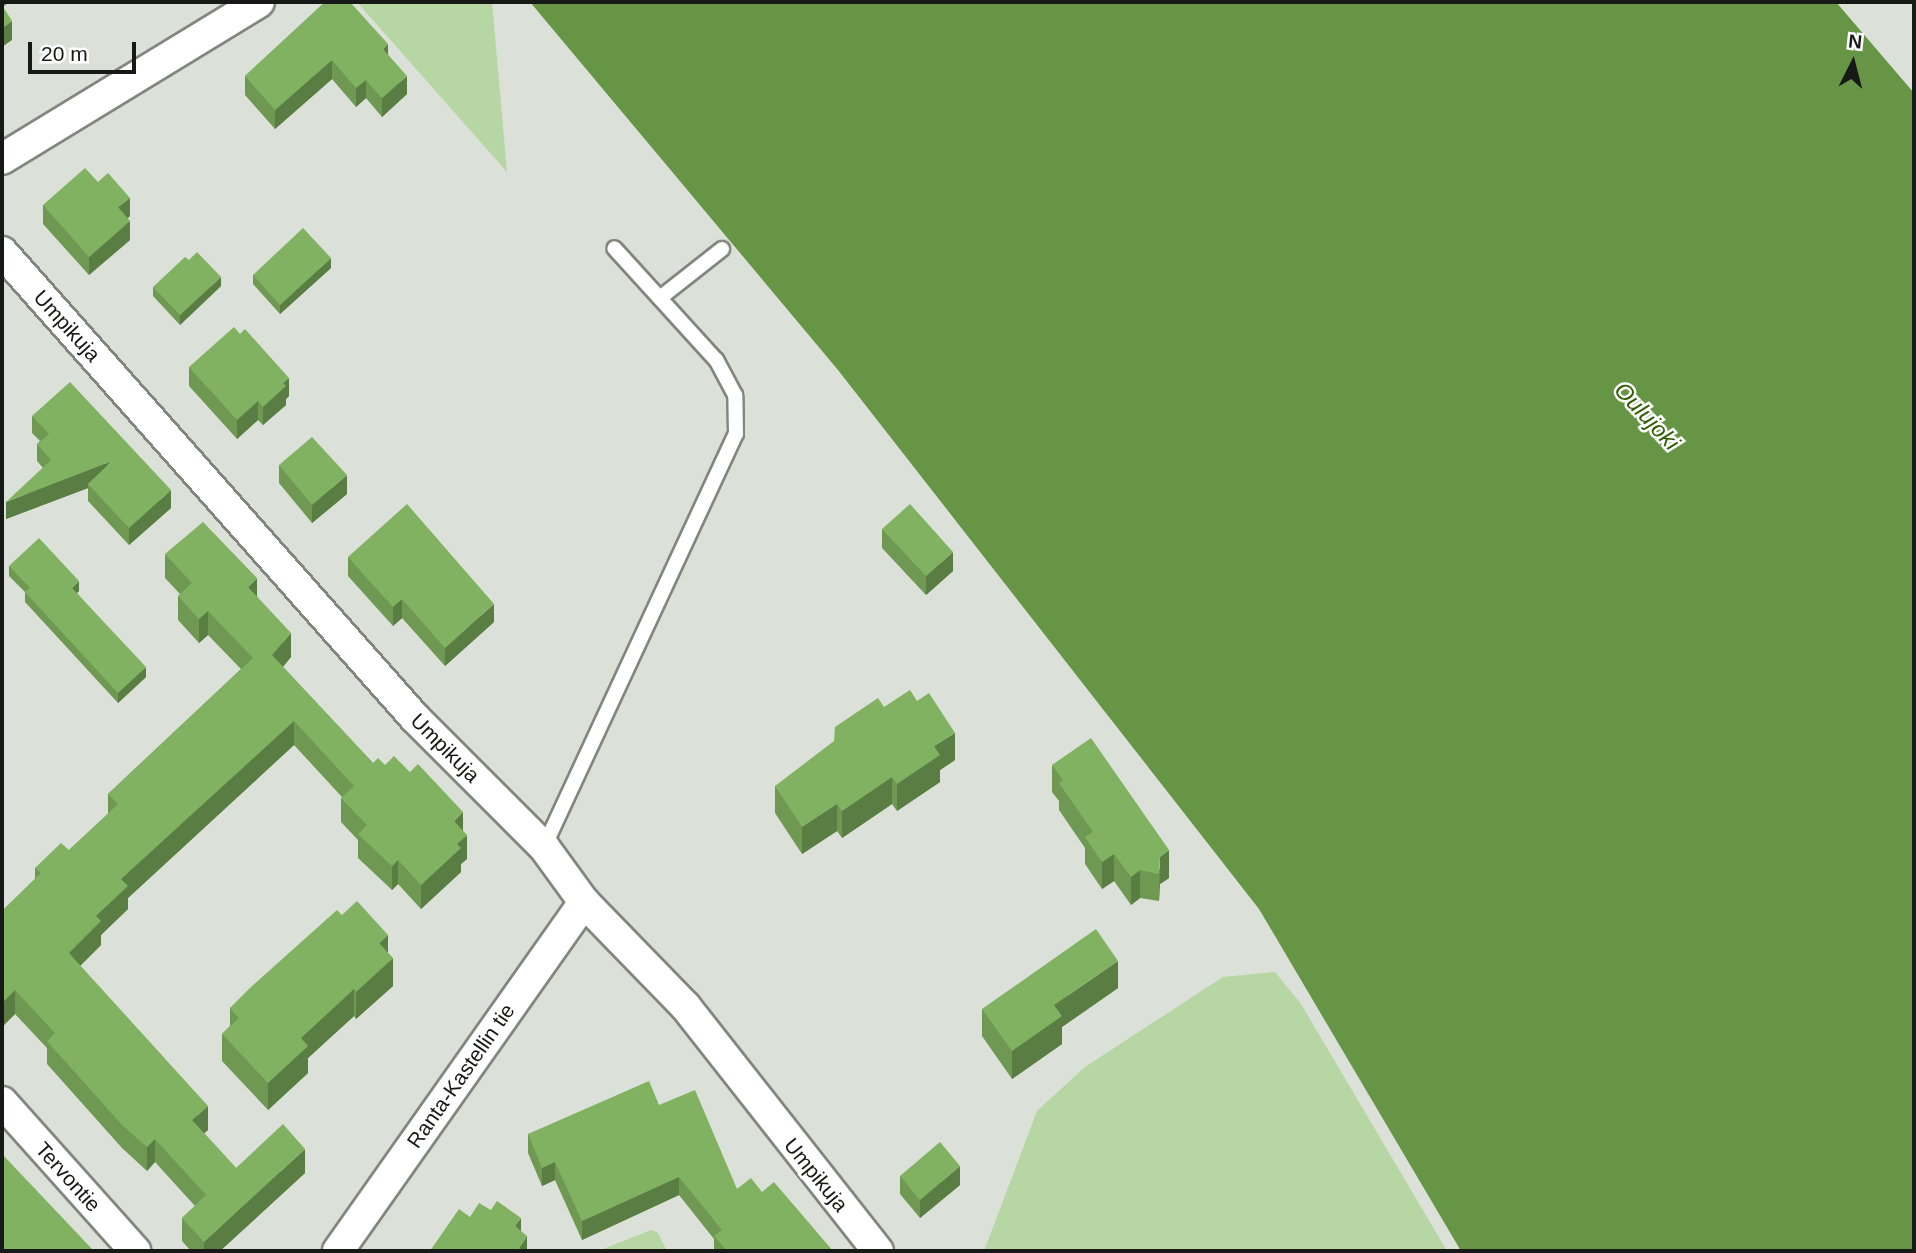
<!DOCTYPE html>
<style>
body{margin:0}
#map{position:relative;width:1916px;height:1253px;overflow:hidden;background:#dbe0d8;font-family:Helvetica,sans-serif}
div>[style]{position:absolute}
[style*='--x']{left:calc(var(--x)*1px);top:calc(var(--y)*1px);width:calc(var(--w)*1px);rotate:calc(var(--a)*1deg)}
.green>*{inset:0;background:#b6d6a4}
.water>*{inset:0;background:#669645}
.roads{filter:drop-shadow(2px 0 #81867f) drop-shadow(-2px 0 #81867f) drop-shadow(0 2px #81867f) drop-shadow(0 -2px #81867f)}
.lane>*{height:14px;margin:-7px;padding:0 7px;transform-origin:7px;border-radius:7px;background:#fff}
.street>*{height:30px;margin:-15px;padding:0 15px;transform-origin:15px;border-radius:15px;background:#fff}
.wall>*{inset:0;background:#6f9953}
.shaded-wall>*{inset:0;background:#5a7d44}
.building>*{inset:0;background:#81b261}
span{translate:-50% -50%;white-space:nowrap;text-align:center;line-height:1.15;-webkit-text-stroke:5px #fff;paint-order:stroke}
.street-label{font-size:21px;color:#171916}
.water-label{font-size:23px;color:#305c01;font-style:italic}
.frame{position:absolute;inset:0;border:4px solid #171916;pointer-events:none}
.north{position:absolute;left:1818px;top:28px;width:70px;height:70px;-webkit-text-stroke:5px #fff;paint-order:stroke;rotate:6deg;font-size:19px;font-weight:700;line-height:28px;text-align:center;color:#171916}
.north::after{content:'';display:block;margin:auto;width:24px;height:32px;background:#171916;clip-path:polygon(50% 0,100% 100%,50% 72%,0 100%)}
.scale{position:absolute;left:28px;top:42px;width:108px;height:32px;box-sizing:border-box;border:4px solid #171916;border-top:0;padding-left:9px;font-size:21px;line-height:24px;white-space:nowrap;color:#171916;-webkit-text-stroke:5px #fff;paint-order:stroke}
</style>
<div id="map">
<div class="green">
<div style="clip-path:polygon(357px 2px,492px 2px,507px 172px)"></div>
<div style="clip-path:polygon(1275px 972px,1301px 1004px,1447px 1251px,984px 1251px,1037px 1111px,1085px 1067px,1223px 977px)"></div>
<div style="clip-path:polygon(651px 1230px,658px 1233px,667px 1251px,598px 1251px)"></div>
</div>
<div class="water">
<div style="clip-path:polygon(530px 2px,1836px 2px,1914px 93px,1914px 1251px,1461px 1251px,1259px 909px,838px 370px)"></div>
</div>
<div class="roads">
<div class="lane">
<div style="--x:660;--y:298;--w:79;--a:-38.3"></div>
<div style="--x:544;--y:847;--w:455;--a:-65.1"></div>
<div style="--x:736;--y:434;--w:39;--a:-91"></div>
<div style="--x:735;--y:395;--w:40;--a:-118"></div>
<div style="--x:716;--y:360;--w:151;--a:-132.3"></div>
</div>
<div class="street">
<div style="--x:2;--y:159;--w:301;--a:-31.4"></div>
<div style="--x:2;--y:252;--w:623;--a:48.45"></div>
<div style="--x:415;--y:718;--w:182;--a:45"></div>
<div style="--x:544;--y:847;--w:68;--a:54"></div>
<div style="--x:584;--y:902;--w:146;--a:45.8"></div>
<div style="--x:686;--y:1007;--w:310;--a:51.8"></div>
<div style="--x:2;--y:1102;--w:200;--a:48.2"></div>
<div style="--x:338;--y:1251;--w:427;--a:-54.8"></div>
</div>
</div>
<div class="wall">
<div style="clip-path:polygon(325px 2px,388px 54px,407px 94px,382px 117px,366px 98px,356px 107px,332px 79px,275px 129px,245px 95px,245px 76px)"></div>
<div style="clip-path:polygon(43px 205px,130px 216px,128px 218px,130px 240px,89px 275px,43px 224px)"></div>
<div style="clip-path:polygon(331px 268px,280px 314px,253px 284px,253px 275px)"></div>
<div style="clip-path:polygon(221px 286px,180px 325px,153px 296px,153px 287px)"></div>
<div style="clip-path:polygon(189px 367px,289px 396px,286px 399px,286px 405px,263px 425px,258px 420px,237px 439px,189px 386px)"></div>
<div style="clip-path:polygon(32px 416px,171px 508px,129px 545px,88px 501px,88px 488px,6px 519px,43px 468px,37px 461px,37px 444px,40px 441px,32px 433px)"></div>
<div style="clip-path:polygon(279px 465px,347px 494px,312px 523px,279px 483px)"></div>
<div style="clip-path:polygon(882px 529px,953px 571px,926px 595px,882px 548px)"></div>
<div style="clip-path:polygon(165px 554px,257px 596px,291px 657px,283px 667px,373px 763px,385px 765px,463px 831px,467px 859px,461px 864px,461px 872px,421px 909px,398px 884px,392px 890px,358px 858px,358px 840px,341px 822px,341px 798px,342px 797px,294px 745px,128px 898px,128px 909px,101px 935px,101px 945px,80px 966px,208px 1130px,204px 1133px,236px 1168px,305px 1173px,220px 1251px,191px 1251px,182px 1241px,182px 1218px,195px 1206px,155px 1162px,147px 1171px,122px 1148px,47px 1064px,47px 1048px,15px 1014px,2px 1027px,2px 911px,35px 879px,35px 868px,69px 850px,108px 814px,108px 794px,241px 669px,208px 635px,199px 643px,178px 620px,178px 596px,180px 594px,165px 578px)"></div>
<div style="clip-path:polygon(348px 557px,494px 622px,445px 666px,402px 618px,393px 626px,348px 576px)"></div>
<div style="clip-path:polygon(9px 566px,79px 591px,77px 593px,146px 677px,118px 703px,25px 602px,25px 592px,9px 576px)"></div>
<div style="clip-path:polygon(955px 760px,940px 770px,940px 782px,897px 811px,892px 804px,842px 838px,837px 831px,802px 854px,775px 813px,775px 786px)"></div>
<div style="clip-path:polygon(1052px 765px,1169px 878px,1160px 884px,1159px 901px,1140px 898px,1131px 905px,1114px 881px,1102px 889px,1085px 864px,1085px 848px,1059px 810px,1059px 801px,1052px 792px)"></div>
<div style="clip-path:polygon(388px 953px,393px 986px,356px 1019px,354px 1016px,308px 1058px,308px 1073px,268px 1110px,222px 1061px,222px 1034px,230px 1026px,230px 1008px)"></div>
<div style="clip-path:polygon(1118px 988px,1062px 1027px,1062px 1044px,1012px 1079px,982px 1036px,982px 1009px)"></div>
<div style="clip-path:polygon(659px 1105px,737px 1189px,762px 1192px,833px 1251px,714px 1251px,714px 1239px,679px 1195px,582px 1240px,555px 1180px,542px 1186px,528px 1153px,528px 1134px)"></div>
<div style="clip-path:polygon(900px 1176px,960px 1185px,920px 1218px,900px 1194px)"></div>
</div>
<div class="shaded-wall">
<div style="clip-path:polygon(2px 2px,10px 2px,2px 7px)"></div>
<div style="clip-path:polygon(12px 21px,12px 40px,2px 47px,2px 28px)"></div>
<div style="clip-path:polygon(388px 44px,388px 63px,383px 49px)"></div>
<div style="clip-path:polygon(332px 60px,332px 79px,275px 129px,275px 110px)"></div>
<div style="clip-path:polygon(407px 76px,407px 94px,382px 117px,382px 98px)"></div>
<div style="clip-path:polygon(366px 80px,366px 98px,356px 107px,356px 88px)"></div>
<div style="clip-path:polygon(130px 198px,130px 216px,118px 226px,118px 207px)"></div>
<div style="clip-path:polygon(130px 221px,130px 240px,89px 275px,89px 257px)"></div>
<div style="clip-path:polygon(331px 258px,331px 268px,280px 314px,280px 305px)"></div>
<div style="clip-path:polygon(221px 277px,221px 286px,180px 325px,180px 315px)"></div>
<div style="clip-path:polygon(289px 378px,289px 396px,286px 399px,286px 405px,263px 425px,263px 407px,283px 383px)"></div>
<div style="clip-path:polygon(258px 401px,258px 420px,237px 439px,237px 420px)"></div>
<div style="clip-path:polygon(112px 461px,88px 484px,88px 488px,6px 519px,6px 502px)"></div>
<div style="clip-path:polygon(347px 475px,347px 494px,312px 523px,312px 505px)"></div>
<div style="clip-path:polygon(171px 490px,171px 508px,129px 545px,129px 528px)"></div>
<div style="clip-path:polygon(953px 552px,953px 571px,926px 595px,926px 576px)"></div>
<div style="clip-path:polygon(257px 578px,257px 602px,248px 587px)"></div>
<div style="clip-path:polygon(79px 581px,79px 591px,72px 597px,72px 588px)"></div>
<div style="clip-path:polygon(402px 599px,402px 618px,393px 626px,393px 607px)"></div>
<div style="clip-path:polygon(494px 604px,494px 622px,445px 666px,445px 648px)"></div>
<div style="clip-path:polygon(208px 611px,208px 635px,199px 643px,199px 619px)"></div>
<div style="clip-path:polygon(291px 633px,291px 657px,272px 679px,272px 655px)"></div>
<div style="clip-path:polygon(146px 667px,146px 677px,118px 703px,118px 693px)"></div>
<div style="clip-path:polygon(294px 721px,294px 745px,128px 898px,128px 909px,101px 935px,101px 945px,69px 977px,69px 953px,121px 879px)"></div>
<div style="clip-path:polygon(955px 733px,955px 760px,940px 770px,940px 782px,897px 811px,897px 784px,934px 746px)"></div>
<div style="clip-path:polygon(892px 777px,892px 804px,842px 838px,842px 811px)"></div>
<div style="clip-path:polygon(837px 804px,837px 831px,802px 854px,802px 827px)"></div>
<div style="clip-path:polygon(463px 812px,463px 836px,454px 821px)"></div>
<div style="clip-path:polygon(467px 835px,467px 859px,461px 864px,461px 872px,421px 909px,421px 885px,457px 844px)"></div>
<div style="clip-path:polygon(1169px 850px,1169px 878px,1160px 884px,1159px 901px,1160px 857px)"></div>
<div style="clip-path:polygon(1114px 854px,1114px 881px,1102px 889px,1102px 862px)"></div>
<div style="clip-path:polygon(398px 860px,398px 884px,392px 890px,392px 866px)"></div>
<div style="clip-path:polygon(1140px 870px,1140px 898px,1131px 905px,1131px 877px)"></div>
<div style="clip-path:polygon(388px 935px,388px 962px,379px 943px)"></div>
<div style="clip-path:polygon(393px 958px,393px 986px,356px 1019px,356px 992px)"></div>
<div style="clip-path:polygon(1118px 961px,1118px 988px,1062px 1027px,1062px 1044px,1012px 1079px,1012px 1051px,1054px 1005px)"></div>
<div style="clip-path:polygon(354px 989px,354px 1016px,308px 1058px,308px 1073px,268px 1110px,268px 1083px,301px 1038px)"></div>
<div style="clip-path:polygon(15px 990px,15px 1014px,2px 1027px,2px 1003px)"></div>
<div style="clip-path:polygon(208px 1106px,208px 1130px,192px 1144px,192px 1120px)"></div>
<div style="clip-path:polygon(155px 1139px,155px 1162px,147px 1171px,147px 1147px)"></div>
<div style="clip-path:polygon(305px 1149px,305px 1173px,220px 1251px,204px 1251px,204px 1242px)"></div>
<div style="clip-path:polygon(555px 1162px,555px 1180px,542px 1186px,542px 1168px)"></div>
<div style="clip-path:polygon(960px 1166px,960px 1185px,920px 1218px,920px 1200px)"></div>
<div style="clip-path:polygon(679px 1177px,679px 1195px,582px 1240px,582px 1221px)"></div>
<div style="clip-path:polygon(521px 1218px,521px 1239px,515px 1226px)"></div>
<div style="clip-path:polygon(527px 1236px,527px 1251px,519px 1251px,519px 1248px)"></div>
</div>
<div class="building">
<div style="clip-path:polygon(325px 2px,350px 2px,388px 44px,383px 49px,407px 76px,382px 98px,366px 80px,356px 88px,332px 60px,275px 110px,245px 76px)"></div>
<div style="clip-path:polygon(2px 5px,12px 21px,2px 28px)"></div>
<div style="clip-path:polygon(85px 168px,98px 182px,108px 173px,130px 198px,118px 207px,130px 221px,89px 257px,43px 205px)"></div>
<div style="clip-path:polygon(303px 228px,331px 258px,280px 305px,253px 275px)"></div>
<div style="clip-path:polygon(197px 252px,221px 277px,180px 315px,153px 287px,185px 257px,189px 260px)"></div>
<div style="clip-path:polygon(234px 327px,240px 334px,245px 329px,289px 378px,283px 383px,286px 386px,263px 407px,258px 401px,237px 420px,189px 367px)"></div>
<div style="clip-path:polygon(70px 382px,171px 490px,129px 528px,88px 484px,112px 461px,6px 502px,51px 460px,37px 444px,49px 434px,32px 416px)"></div>
<div style="clip-path:polygon(312px 437px,347px 475px,312px 505px,279px 465px)"></div>
<div style="clip-path:polygon(407px 504px,494px 604px,445px 648px,402px 599px,393px 607px,348px 557px)"></div>
<div style="clip-path:polygon(910px 504px,953px 552px,926px 576px,882px 529px)"></div>
<div style="clip-path:polygon(203px 522px,257px 578px,248px 587px,291px 633px,272px 655px,373px 763px,378px 758px,385px 765px,394px 756px,410px 772px,418px 764px,463px 812px,454px 821px,467px 835px,457px 844px,461px 848px,421px 885px,398px 860px,392px 866px,358px 834px,367px 825px,341px 798px,354px 786px,294px 721px,121px 879px,128px 886px,96px 916px,101px 921px,69px 953px,208px 1106px,192px 1120px,236px 1168px,283px 1124px,305px 1149px,204px 1242px,182px 1218px,206px 1195px,155px 1139px,147px 1147px,122px 1125px,47px 1041px,55px 1033px,15px 990px,2px 1003px,2px 911px,41px 873px,35px 868px,61px 843px,69px 850px,118px 804px,108px 794px,253px 658px,208px 611px,199px 619px,178px 596px,192px 583px,165px 554px)"></div>
<div style="clip-path:polygon(39px 538px,79px 581px,72px 588px,146px 667px,118px 693px,25px 592px,30px 588px,9px 566px)"></div>
<div style="clip-path:polygon(910px 690px,917px 701px,929px 693px,955px 733px,934px 746px,940px 755px,897px 784px,892px 777px,842px 811px,837px 804px,802px 827px,775px 786px,834px 741px,835px 727px,878px 698px,884px 707px)"></div>
<div style="clip-path:polygon(1091px 738px,1169px 850px,1160px 857px,1159px 874px,1140px 870px,1131px 877px,1114px 854px,1102px 862px,1085px 837px,1093px 832px,1059px 783px,1063px 780px,1052px 765px)"></div>
<div style="clip-path:polygon(357px 901px,388px 935px,379px 943px,393px 958px,356px 992px,354px 989px,301px 1038px,308px 1046px,268px 1083px,222px 1034px,239px 1018px,230px 1008px,251px 987px,337px 910px,342px 915px)"></div>
<div style="clip-path:polygon(1096px 929px,1118px 961px,1054px 1005px,1062px 1016px,1012px 1051px,982px 1009px)"></div>
<div style="clip-path:polygon(649px 1081px,659px 1105px,695px 1090px,737px 1189px,751px 1178px,762px 1192px,774px 1182px,833px 1251px,727px 1251px,714px 1236px,722px 1230px,679px 1177px,582px 1221px,555px 1162px,542px 1168px,528px 1134px)"></div>
<div style="clip-path:polygon(940px 1142px,960px 1166px,920px 1200px,900px 1176px)"></div>
<div style="clip-path:polygon(2px 1154px,93px 1250px,93px 1251px,2px 1251px)"></div>
<div style="clip-path:polygon(497px 1201px,521px 1218px,515px 1226px,527px 1236px,519px 1248px,524px 1251px,430px 1251px,459px 1209px,470px 1217px,479px 1203px,491px 1210px)"></div>
</div>
<div class="street-label">
<span style="left:67px;top:326px;rotate:48deg">Umpikuja</span>
<span style="left:445px;top:748px;rotate:45deg">Umpikuja</span>
<span style="left:461px;top:1076px;rotate:-55deg">Ranta-Kastellin tie</span>
<span style="left:816px;top:1175px;rotate:51deg">Umpikuja</span>
<span style="left:68px;top:1177px;rotate:48deg">Tervontie</span>
</div>
<div class="water-label">
<span style="left:1647px;top:416px;rotate:47deg">Oulujoki</span>
</div>
<div class="frame"></div>
<div class="north">N</div>
<div class="scale">20 m</div>
</div>
